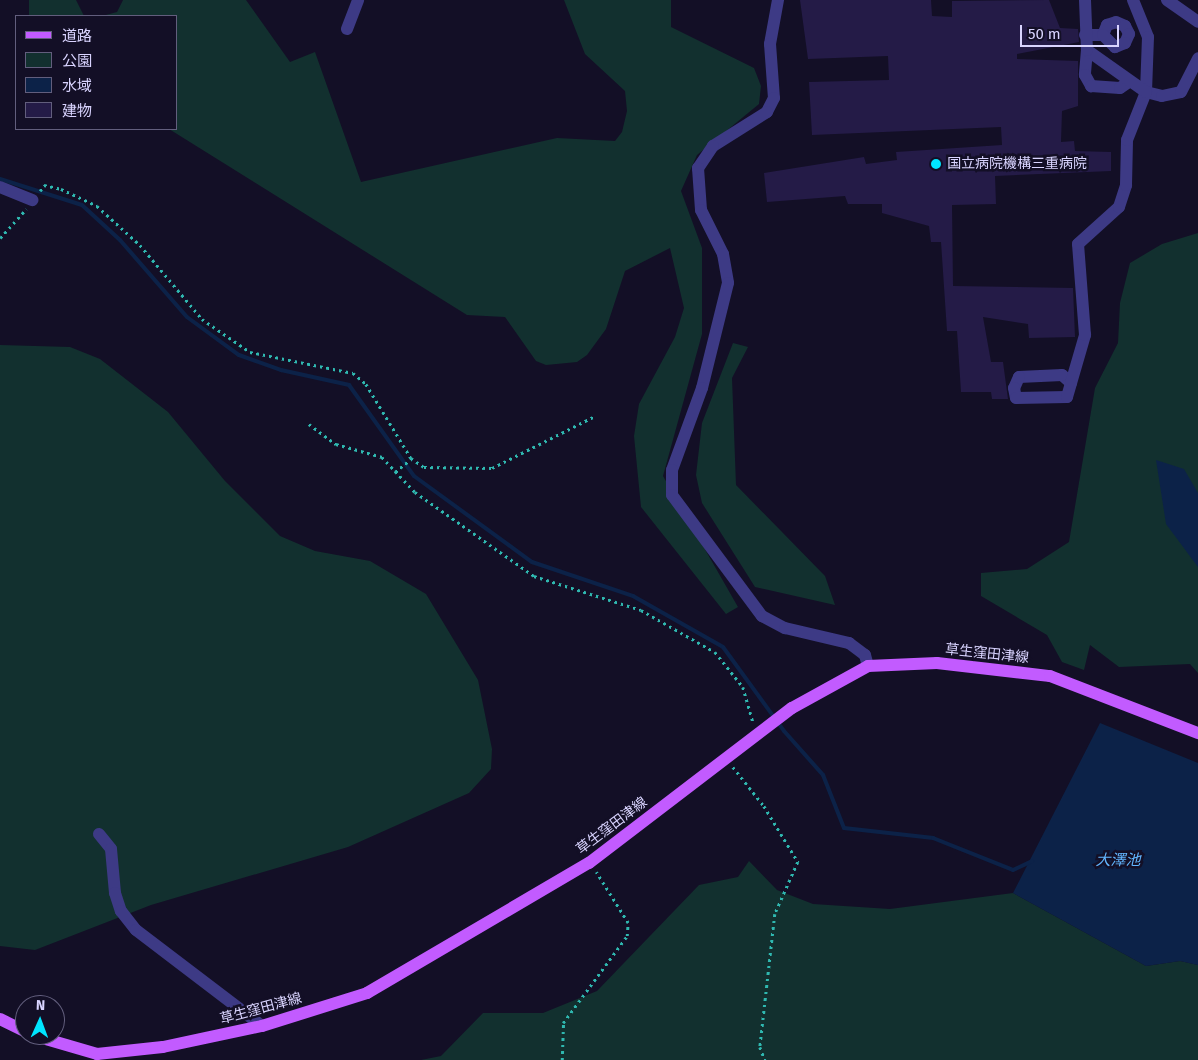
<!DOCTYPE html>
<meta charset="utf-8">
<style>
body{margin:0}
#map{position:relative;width:1198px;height:1060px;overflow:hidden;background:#130f26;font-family:"Fira Sans","Noto Sans JP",sans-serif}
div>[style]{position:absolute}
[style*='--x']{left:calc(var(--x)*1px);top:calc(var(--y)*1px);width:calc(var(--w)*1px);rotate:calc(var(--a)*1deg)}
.green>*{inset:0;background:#12302f}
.water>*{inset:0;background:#0c2248}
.stream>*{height:4px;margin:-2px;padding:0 2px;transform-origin:2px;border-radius:2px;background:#0c2248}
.building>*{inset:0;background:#241b47}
.path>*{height:2.5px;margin-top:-1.25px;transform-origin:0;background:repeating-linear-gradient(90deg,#2fb8b0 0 2.5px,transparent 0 6.5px)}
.minor>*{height:12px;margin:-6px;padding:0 6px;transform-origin:6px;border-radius:6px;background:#3d3a85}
.major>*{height:12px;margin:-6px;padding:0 6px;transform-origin:6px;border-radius:6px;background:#c25bff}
.dots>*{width:14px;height:14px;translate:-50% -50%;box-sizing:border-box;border:2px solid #130f26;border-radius:50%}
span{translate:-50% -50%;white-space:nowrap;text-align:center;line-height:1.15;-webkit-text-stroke:5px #130f26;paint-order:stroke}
.poi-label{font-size:14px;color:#d9d4ff}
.left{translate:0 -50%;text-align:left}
.street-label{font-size:14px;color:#d9d4ff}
.water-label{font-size:15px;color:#62b6ff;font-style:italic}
.legend{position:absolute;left:15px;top:15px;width:162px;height:115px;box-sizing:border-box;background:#130f26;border:1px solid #625e7d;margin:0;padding:6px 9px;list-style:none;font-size:15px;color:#d9d4ff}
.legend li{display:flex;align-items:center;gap:10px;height:25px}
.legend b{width:25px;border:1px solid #625e7d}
.north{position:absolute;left:15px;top:995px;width:50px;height:50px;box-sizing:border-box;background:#130f26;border:1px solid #625e7d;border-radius:50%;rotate:2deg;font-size:14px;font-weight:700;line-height:20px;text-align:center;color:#d9d4ff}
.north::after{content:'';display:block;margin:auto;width:18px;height:22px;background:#00e5ff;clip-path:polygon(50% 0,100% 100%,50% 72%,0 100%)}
.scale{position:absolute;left:1020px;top:25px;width:99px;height:22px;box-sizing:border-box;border:2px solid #d9d4ff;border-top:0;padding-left:6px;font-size:15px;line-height:18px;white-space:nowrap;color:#d9d4ff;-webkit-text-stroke:4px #130f26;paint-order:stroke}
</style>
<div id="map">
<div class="green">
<div style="clip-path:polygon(29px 0,76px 0,84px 16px,29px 16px)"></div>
<div style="clip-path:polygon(123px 0,246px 0,290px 62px,315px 52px,361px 182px,557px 138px,615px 141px,622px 132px,627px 111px,625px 91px,585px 54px,564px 0,671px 0,671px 27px,754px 68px,761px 86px,759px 104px,697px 155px,681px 191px,702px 248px,702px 334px,663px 476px,738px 607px,726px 614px,641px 507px,634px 436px,639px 404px,675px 337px,684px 308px,670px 248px,625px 271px,606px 329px,587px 355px,577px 362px,546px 365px,536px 361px,505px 317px,467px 315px,169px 129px,176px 129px,176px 16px,102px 16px,117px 12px)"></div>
<div style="clip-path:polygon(1198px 233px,1198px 673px,1190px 664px,1119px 667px,1090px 645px,1084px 670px,1062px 662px,1047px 635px,981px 596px,981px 573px,1027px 569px,1069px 542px,1095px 388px,1118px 343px,1120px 303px,1130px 263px,1162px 244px)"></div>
<div style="clip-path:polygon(733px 343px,748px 347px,732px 378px,736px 485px,825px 576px,835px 605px,755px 587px,702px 503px,696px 475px,702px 423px)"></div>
<div style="clip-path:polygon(0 345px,70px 347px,100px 359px,168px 412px,225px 481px,280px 536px,315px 551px,370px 561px,426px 594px,478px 680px,492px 749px,491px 769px,469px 793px,348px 847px,151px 905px,35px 950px,0 946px)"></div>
<div style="clip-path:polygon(749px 861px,777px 890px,813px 904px,890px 909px,1013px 893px,1146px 966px,1180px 961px,1198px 965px,1198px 1060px,421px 1060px,441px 1056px,483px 1013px,543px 1013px,597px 991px,699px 885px,738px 877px)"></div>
</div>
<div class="water">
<div style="clip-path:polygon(1156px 460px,1184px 469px,1198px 493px,1198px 567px,1166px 524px)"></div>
<div style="clip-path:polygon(1100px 723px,1198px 763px,1198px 965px,1180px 961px,1146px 966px,1013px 893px)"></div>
</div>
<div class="stream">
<div style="--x:0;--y:179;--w:86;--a:17.6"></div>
<div style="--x:82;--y:205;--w:52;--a:42.6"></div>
<div style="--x:120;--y:240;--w:102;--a:49"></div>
<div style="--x:187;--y:317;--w:64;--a:36.2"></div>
<div style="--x:239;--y:355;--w:45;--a:19.7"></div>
<div style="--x:281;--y:370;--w:70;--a:12.4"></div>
<div style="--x:349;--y:385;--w:112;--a:54.5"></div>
<div style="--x:414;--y:476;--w:146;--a:36.1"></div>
<div style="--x:532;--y:562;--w:107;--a:18.6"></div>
<div style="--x:633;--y:596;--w:103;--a:29.5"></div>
<div style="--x:723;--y:647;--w:104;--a:54"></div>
<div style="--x:784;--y:731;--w:59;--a:48.4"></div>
<div style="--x:823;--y:775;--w:57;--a:68.4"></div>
<div style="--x:844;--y:828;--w:90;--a:6.4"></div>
<div style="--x:933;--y:838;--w:86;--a:21.8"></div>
<div style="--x:1013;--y:870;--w:21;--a:-25"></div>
</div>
<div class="building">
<div style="clip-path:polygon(800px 0,931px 0,932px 16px,952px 17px,952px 1px,1049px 0,1060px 28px,1078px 29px,1079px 42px,1017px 54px,1017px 59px,1078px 61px,1078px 106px,1062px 111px,1061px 142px,1074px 141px,1075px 151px,1111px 152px,1111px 171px,995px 176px,996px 204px,952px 205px,953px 286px,1073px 288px,1075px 337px,1029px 338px,1028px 324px,983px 317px,991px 362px,1003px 362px,1008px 399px,992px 399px,991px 392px,961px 392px,957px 331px,947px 331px,941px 242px,931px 242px,929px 226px,882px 213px,882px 204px,848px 204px,845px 196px,767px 202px,764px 173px,864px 157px,866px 164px,897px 160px,896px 152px,1002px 145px,1001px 127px,812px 135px,809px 82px,889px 80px,888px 56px,808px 59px)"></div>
</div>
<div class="path">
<div style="--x:40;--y:191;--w:7;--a:-56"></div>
<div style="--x:44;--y:185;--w:17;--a:13"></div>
<div style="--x:61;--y:189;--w:40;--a:25"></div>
<div style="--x:97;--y:206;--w:58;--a:42.2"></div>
<div style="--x:140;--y:245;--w:97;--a:50"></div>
<div style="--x:202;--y:319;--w:58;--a:34.5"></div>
<div style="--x:250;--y:352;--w:105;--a:11.5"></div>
<div style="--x:353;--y:373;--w:17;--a:40"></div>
<div style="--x:366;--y:384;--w:87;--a:58.7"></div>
<div style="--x:411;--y:458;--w:16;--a:35"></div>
<div style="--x:424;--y:467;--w:68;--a:0.8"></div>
<div style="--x:492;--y:468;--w:115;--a:-26.8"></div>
<div style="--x:0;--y:238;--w:39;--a:-48"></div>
<div style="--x:309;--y:424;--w:34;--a:37"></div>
<div style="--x:336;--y:444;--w:48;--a:15.8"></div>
<div style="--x:382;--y:457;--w:48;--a:46.7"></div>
<div style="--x:415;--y:492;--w:146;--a:35.2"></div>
<div style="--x:534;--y:576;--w:112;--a:17.6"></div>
<div style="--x:641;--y:610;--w:85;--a:29.6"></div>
<div style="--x:715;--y:652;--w:45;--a:51.3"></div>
<div style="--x:743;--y:687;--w:36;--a:74"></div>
<div style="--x:395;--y:472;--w:21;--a:-39"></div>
<div style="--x:733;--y:767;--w:50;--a:51.5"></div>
<div style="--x:764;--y:806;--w:66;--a:58.7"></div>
<div style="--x:798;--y:862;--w:57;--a:113.9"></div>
<div style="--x:775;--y:914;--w:134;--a:96.4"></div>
<div style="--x:760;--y:1047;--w:14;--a:69"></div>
<div style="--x:562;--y:1060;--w:37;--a:-88"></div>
<div style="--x:563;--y:1023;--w:108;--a:-53.7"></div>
<div style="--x:627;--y:936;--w:13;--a:-86"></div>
<div style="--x:628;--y:923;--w:60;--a:-122.1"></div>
</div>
<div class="minor">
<div style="--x:778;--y:0;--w:45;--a:100.3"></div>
<div style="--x:770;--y:44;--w:54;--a:85.8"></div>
<div style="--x:774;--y:98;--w:16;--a:117"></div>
<div style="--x:767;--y:112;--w:64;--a:147.8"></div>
<div style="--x:713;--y:146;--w:27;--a:124"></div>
<div style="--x:698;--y:168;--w:42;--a:85.9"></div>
<div style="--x:701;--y:210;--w:49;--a:63.4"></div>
<div style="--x:723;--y:254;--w:29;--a:80"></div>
<div style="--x:728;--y:283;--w:108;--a:103.9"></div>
<div style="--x:702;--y:388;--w:87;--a:110.1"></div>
<div style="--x:672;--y:470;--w:25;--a:90"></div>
<div style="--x:672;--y:495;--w:151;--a:53.4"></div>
<div style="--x:762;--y:616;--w:26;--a:28"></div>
<div style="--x:785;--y:628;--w:66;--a:13.2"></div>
<div style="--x:849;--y:643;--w:20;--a:37"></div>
<div style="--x:865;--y:655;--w:11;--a:75"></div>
<div style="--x:1133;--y:0;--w:40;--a:68"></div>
<div style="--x:1148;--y:37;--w:55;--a:92.1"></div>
<div style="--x:1146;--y:92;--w:16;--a:14"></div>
<div style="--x:1162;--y:96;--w:19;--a:-12"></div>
<div style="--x:1181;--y:92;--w:38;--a:-63"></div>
<div style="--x:1167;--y:0;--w:38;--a:35"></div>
<div style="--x:347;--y:29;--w:31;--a:-69"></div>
<div style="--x:1085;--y:35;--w:18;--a:0"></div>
<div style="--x:1103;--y:35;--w:11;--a:-68"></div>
<div style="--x:1107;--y:25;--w:9;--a:-18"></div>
<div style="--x:1116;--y:22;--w:10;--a:24"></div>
<div style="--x:1125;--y:26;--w:9;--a:63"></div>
<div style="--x:1129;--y:34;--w:10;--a:114"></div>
<div style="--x:1125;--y:43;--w:11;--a:158"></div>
<div style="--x:1115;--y:47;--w:17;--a:-135"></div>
<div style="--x:1087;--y:50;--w:25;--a:95"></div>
<div style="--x:1085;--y:75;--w:13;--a:61"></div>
<div style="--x:1091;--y:86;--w:29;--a:4"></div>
<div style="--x:1120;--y:88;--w:11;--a:-34"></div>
<div style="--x:0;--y:187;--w:35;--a:22"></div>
<div style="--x:1071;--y:383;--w:12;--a:-138"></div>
<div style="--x:1062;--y:375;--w:43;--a:177.3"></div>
<div style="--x:1019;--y:377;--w:12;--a:114"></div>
<div style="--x:1014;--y:388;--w:10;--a:79"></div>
<div style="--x:1016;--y:398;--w:51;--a:-1.1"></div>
<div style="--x:1067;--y:397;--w:65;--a:-73.8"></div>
<div style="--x:1085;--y:335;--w:91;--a:-94.4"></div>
<div style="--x:1078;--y:244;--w:55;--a:-42.1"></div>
<div style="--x:1119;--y:207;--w:23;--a:-72"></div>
<div style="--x:1126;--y:185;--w:45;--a:-88.7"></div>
<div style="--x:1127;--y:140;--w:52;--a:-68.4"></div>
<div style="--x:1146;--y:92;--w:72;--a:-144.6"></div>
<div style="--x:1087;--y:50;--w:50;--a:-92.3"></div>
<div style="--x:99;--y:834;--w:19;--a:51"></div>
<div style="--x:111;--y:849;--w:44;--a:84.8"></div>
<div style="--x:115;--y:893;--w:19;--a:72"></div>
<div style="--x:121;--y:911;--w:24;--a:52"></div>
<div style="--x:136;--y:930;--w:158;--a:37.3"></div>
</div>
<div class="major">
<div style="--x:0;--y:1019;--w:28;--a:26"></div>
<div style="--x:32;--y:1035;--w:68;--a:16.3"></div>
<div style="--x:97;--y:1054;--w:66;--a:-6.1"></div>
<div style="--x:163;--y:1047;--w:101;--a:-12"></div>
<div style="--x:262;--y:1026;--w:110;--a:-17.4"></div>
<div style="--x:367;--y:993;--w:257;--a:-30.4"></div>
<div style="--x:589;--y:863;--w:255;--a:-37.4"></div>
<div style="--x:792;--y:708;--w:87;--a:-28.9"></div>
<div style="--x:868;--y:666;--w:69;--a:-2.5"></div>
<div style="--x:937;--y:663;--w:114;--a:6.6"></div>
<div style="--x:1050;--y:676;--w:159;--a:21.1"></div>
</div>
<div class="dots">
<div style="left:936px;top:164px;background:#00e5ff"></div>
</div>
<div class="poi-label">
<span class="left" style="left:947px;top:164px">国立病院機構三重病院</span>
</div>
<div class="street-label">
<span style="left:987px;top:654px;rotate:6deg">草生窪田津線</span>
<span style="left:612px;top:826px;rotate:-37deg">草生窪田津線</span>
<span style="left:261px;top:1009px;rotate:-15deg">草生窪田津線</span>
</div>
<div class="water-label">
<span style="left:1118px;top:861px">大澤池</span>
</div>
<ul class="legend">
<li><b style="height:6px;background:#c25bff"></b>道路</li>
<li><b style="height:14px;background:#12302f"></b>公園</li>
<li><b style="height:14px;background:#0c2248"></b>水域</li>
<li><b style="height:14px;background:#241b47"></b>建物</li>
</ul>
<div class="north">N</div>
<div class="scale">50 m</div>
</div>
